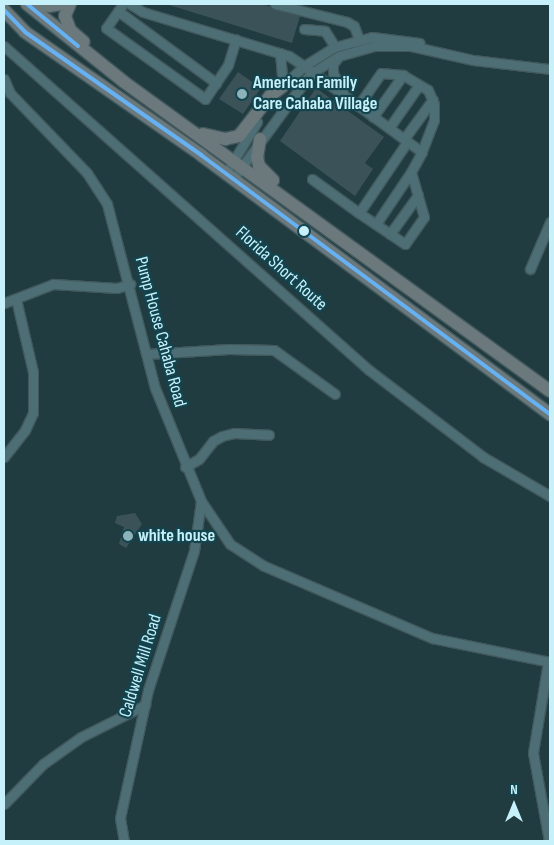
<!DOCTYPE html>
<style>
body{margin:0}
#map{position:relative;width:554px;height:845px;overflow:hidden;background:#203c41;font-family:"Sofia Sans Condensed",sans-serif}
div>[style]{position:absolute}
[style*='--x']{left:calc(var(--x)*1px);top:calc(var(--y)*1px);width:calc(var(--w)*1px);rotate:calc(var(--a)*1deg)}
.building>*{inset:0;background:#3b5358}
.roads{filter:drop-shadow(1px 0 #41585c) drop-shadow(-1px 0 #41585c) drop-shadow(0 1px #41585c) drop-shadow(0 -1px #41585c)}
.minor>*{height:9px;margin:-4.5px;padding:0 4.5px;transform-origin:4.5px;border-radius:4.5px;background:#4d6e74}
.highway>*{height:12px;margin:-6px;padding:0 6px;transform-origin:6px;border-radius:6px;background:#6b787c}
.bus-1>*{height:4px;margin:-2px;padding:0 2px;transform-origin:2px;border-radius:2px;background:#66b1f2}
.dots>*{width:14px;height:14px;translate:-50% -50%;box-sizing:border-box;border:2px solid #12454f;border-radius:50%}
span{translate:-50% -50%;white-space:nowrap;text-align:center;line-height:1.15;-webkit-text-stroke:4.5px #12454f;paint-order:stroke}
.poi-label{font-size:18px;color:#c7f1fa;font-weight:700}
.left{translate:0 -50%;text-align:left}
.street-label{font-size:18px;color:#c7f1fa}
.frame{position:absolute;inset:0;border:5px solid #c7f1fa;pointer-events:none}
.north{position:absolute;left:489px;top:780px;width:50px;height:50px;-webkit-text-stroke:4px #12454f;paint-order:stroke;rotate:0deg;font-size:14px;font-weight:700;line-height:20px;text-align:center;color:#c7f1fa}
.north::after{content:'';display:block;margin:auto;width:18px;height:22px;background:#c7f1fa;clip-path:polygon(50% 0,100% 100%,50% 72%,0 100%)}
</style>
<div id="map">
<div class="building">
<div style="clip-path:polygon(166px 4px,262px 4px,300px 16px,292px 43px)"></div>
<div style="clip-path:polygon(238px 72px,261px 88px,243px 114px,219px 99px)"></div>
<div style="clip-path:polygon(316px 88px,384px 137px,365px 163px,373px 169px,355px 196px,280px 141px)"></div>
<div style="clip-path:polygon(135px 513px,142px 524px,126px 548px,119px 544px,124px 527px,115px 523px,117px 516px)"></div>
</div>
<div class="roads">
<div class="minor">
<div style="--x:123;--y:4;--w:29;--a:125"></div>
<div style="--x:106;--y:28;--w:122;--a:35.6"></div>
<div style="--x:205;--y:99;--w:41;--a:-55.9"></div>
<div style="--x:228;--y:65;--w:27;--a:-73"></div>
<div style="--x:130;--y:4;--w:15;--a:32"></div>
<div style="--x:143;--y:12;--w:152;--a:16.8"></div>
<div style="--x:289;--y:56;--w:18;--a:34"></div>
<div style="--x:304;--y:66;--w:146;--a:36.1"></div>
<div style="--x:422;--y:152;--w:23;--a:119"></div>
<div style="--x:411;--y:172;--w:47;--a:73.9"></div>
<div style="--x:424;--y:217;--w:33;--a:125"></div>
<div style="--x:405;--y:244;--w:55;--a:-146"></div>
<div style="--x:359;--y:213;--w:86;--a:-55.9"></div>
<div style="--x:275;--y:4;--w:74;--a:14"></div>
<div style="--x:347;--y:22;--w:8;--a:30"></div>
<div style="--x:354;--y:26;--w:15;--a:70"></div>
<div style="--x:118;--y:11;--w:122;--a:36.3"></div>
<div style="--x:304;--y:29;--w:21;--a:5"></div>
<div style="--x:325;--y:31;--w:19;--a:58"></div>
<div style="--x:4;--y:46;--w:488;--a:41.6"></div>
<div style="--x:369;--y:370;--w:143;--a:37.3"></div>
<div style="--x:483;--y:457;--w:78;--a:30.2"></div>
<div style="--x:280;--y:53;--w:33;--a:85"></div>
<div style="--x:338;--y:57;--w:9;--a:126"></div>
<div style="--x:333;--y:64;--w:9;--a:90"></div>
<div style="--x:333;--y:73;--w:22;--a:63"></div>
<div style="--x:4;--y:79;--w:15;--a:67"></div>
<div style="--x:10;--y:93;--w:111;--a:46.1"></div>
<div style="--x:87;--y:173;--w:37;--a:57"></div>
<div style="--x:107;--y:204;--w:190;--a:75.4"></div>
<div style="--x:155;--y:388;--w:122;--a:67.8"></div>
<div style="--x:201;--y:501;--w:52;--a:56"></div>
<div style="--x:230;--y:544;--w:40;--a:32.9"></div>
<div style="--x:264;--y:566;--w:183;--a:23.2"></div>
<div style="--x:432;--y:638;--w:120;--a:11.5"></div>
<div style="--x:280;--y:89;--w:33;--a:-44"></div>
<div style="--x:304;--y:66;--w:36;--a:-32"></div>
<div style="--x:335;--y:47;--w:38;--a:-15"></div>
<div style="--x:372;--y:37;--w:48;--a:7.1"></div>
<div style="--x:358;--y:106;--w:40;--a:-55.1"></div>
<div style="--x:381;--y:73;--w:22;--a:5"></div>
<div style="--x:403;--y:75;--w:29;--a:31"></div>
<div style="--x:428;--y:90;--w:15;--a:67"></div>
<div style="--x:434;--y:104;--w:16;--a:90"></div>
<div style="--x:434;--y:120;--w:34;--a:111"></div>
<div style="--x:373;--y:117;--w:52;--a:-54.5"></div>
<div style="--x:389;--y:128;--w:52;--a:-55.1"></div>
<div style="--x:404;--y:139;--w:49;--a:-54.1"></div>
<div style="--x:226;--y:173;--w:60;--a:-58.7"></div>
<div style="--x:233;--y:179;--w:130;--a:-53.7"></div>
<div style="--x:310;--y:74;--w:34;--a:-32"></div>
<div style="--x:339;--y:56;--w:35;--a:-16"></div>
<div style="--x:373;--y:46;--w:38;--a:0"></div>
<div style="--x:411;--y:46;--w:64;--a:12.7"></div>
<div style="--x:473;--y:60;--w:78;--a:6.7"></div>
<div style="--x:312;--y:179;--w:58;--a:35.9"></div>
<div style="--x:376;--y:224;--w:63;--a:-56.1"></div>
<div style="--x:390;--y:234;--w:48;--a:-54.3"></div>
<div style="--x:530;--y:269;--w:51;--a:-66.9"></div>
<div style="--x:4;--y:303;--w:53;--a:-21.2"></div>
<div style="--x:53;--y:284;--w:64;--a:3.6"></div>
<div style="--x:117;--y:288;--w:14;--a:-17"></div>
<div style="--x:147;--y:354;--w:82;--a:-3.5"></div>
<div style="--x:229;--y:349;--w:45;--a:1.3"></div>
<div style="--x:274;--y:350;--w:75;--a:35.8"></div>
<div style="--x:4;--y:457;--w:34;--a:-52"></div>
<div style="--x:25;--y:430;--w:19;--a:-65"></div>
<div style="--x:33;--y:413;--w:41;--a:-90"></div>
<div style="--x:33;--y:372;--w:75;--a:-103.1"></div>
<div style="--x:185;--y:467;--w:16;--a:-30"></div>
<div style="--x:199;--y:459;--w:23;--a:-52"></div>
<div style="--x:213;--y:441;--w:10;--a:-29"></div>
<div style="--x:222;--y:436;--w:12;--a:-14"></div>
<div style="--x:234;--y:433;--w:35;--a:3"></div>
<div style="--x:548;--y:662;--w:92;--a:99.4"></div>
<div style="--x:533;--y:753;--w:89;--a:79.7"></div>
<div style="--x:4;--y:804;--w:56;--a:-45.7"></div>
<div style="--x:43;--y:764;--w:47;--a:-35.4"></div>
<div style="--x:81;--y:737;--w:72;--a:-26.6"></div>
<div style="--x:124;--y:841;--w:23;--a:-100"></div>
<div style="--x:120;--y:818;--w:89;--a:-77.7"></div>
<div style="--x:139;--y:731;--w:42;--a:-77.6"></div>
<div style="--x:148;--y:690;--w:146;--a:-71.7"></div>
<div style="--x:194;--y:551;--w:50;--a:-82"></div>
</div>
<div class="highway">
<div style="--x:27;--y:4;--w:124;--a:38.8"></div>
<div style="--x:124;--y:82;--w:526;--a:35.96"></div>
<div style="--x:35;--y:4;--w:14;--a:8"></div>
<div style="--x:49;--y:6;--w:13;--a:-9"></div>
<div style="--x:70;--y:4;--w:13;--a:113"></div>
<div style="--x:65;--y:16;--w:15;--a:70"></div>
<div style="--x:70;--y:30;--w:18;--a:41"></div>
<div style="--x:4;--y:10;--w:30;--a:46"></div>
<div style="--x:25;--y:32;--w:215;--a:34.9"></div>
<div style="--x:201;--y:155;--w:435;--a:36.6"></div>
<div style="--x:203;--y:134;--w:23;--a:13"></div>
<div style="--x:225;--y:139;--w:14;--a:-12"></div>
<div style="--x:239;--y:136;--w:51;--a:-52.2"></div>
<div style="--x:270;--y:96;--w:16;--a:-38"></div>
<div style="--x:260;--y:139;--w:18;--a:99"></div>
<div style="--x:257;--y:157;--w:9;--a:77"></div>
<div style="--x:259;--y:166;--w:20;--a:45"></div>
</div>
</div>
<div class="bus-1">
<div style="--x:27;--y:4;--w:66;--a:39.5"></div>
<div style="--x:4;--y:10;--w:30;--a:46"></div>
<div style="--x:25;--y:32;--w:215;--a:34.9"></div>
<div style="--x:201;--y:155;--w:435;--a:36.6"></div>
</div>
<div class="dots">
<div style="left:242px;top:94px;background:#8db2b9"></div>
<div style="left:304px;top:231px;background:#c7f1fa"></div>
<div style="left:128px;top:536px;background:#8db2b9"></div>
</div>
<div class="poi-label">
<span class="left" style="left:253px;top:94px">American Family<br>Care Cahaba Village</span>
<span class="left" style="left:138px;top:536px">white house</span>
</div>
<div class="street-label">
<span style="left:281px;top:269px;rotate:42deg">Florida Short Route</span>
<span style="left:160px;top:332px;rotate:75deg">Pump House Cahaba Road</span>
<span style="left:141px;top:666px;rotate:-73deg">Caldwell Mill Road</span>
</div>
<div class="frame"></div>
<div class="north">N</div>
</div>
